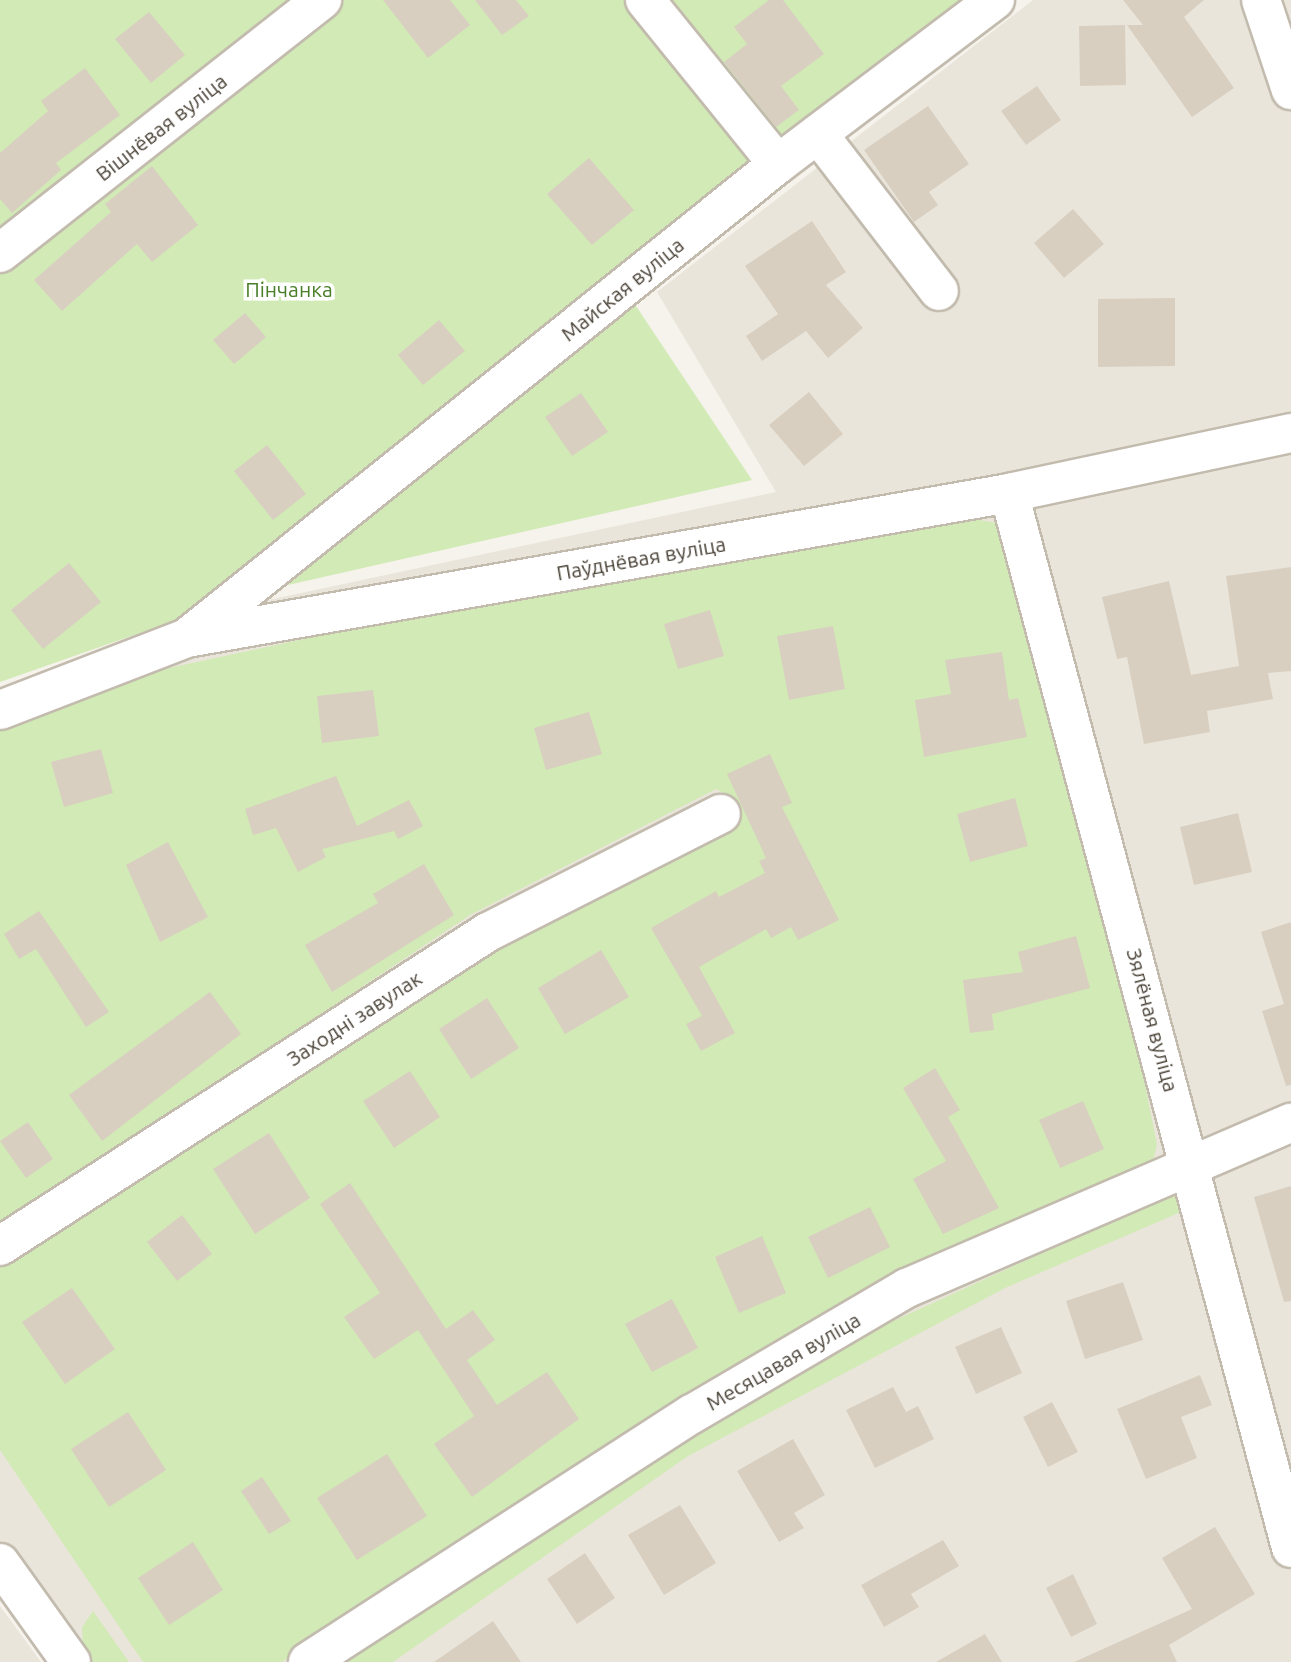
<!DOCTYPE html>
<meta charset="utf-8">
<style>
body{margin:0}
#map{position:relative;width:1291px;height:1662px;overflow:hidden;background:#f6f3ec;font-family:Ubuntu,sans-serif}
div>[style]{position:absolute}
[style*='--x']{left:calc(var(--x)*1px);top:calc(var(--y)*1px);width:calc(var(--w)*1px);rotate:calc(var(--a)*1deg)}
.residential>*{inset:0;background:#eae5da}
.green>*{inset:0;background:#d2eab5}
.building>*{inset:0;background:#d8cfc1}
.roads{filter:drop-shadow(2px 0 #c2bbae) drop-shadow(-2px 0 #c2bbae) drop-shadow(0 2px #c2bbae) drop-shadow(0 -2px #c2bbae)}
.minor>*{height:38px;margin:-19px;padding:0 19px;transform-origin:19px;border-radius:19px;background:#fff}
span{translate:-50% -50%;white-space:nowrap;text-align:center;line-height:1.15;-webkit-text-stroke:7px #fff;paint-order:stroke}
.street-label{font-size:21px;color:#4b4439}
.park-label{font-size:21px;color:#4a7f2a}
</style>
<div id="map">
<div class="residential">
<div style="clip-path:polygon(1033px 0,1291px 0,1291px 1662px,58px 1662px,0 1581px,0 692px,259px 602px,776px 492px,657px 292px)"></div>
<div style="clip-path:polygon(0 1606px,41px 1662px,0 1662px)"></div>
</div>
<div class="green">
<div style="clip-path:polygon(0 0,1016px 0,632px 300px,752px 480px,257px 592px,0 682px)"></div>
<div style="clip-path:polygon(974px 519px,996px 523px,1009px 545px,1138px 1051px,1157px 1144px,1154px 1158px,754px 1353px,282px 1662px,143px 1662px,0 1450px,0 1263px,370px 1020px,734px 811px,729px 796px,716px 789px,470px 915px,0 1227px,0 724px,123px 678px,471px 603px)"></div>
<div style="clip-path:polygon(1176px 1192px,1183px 1211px,1005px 1288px,688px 1456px,393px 1662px,341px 1662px,821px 1354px)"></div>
<div style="clip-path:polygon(93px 1611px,129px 1662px,93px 1662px,83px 1649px,82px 1627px)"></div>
</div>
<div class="building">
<div style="clip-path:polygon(383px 0,450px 0,470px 25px,428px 58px)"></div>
<div style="clip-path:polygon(475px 0,516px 0,529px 16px,502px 35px)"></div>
<div style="clip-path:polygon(769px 0,783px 0,824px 54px,781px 86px,799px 110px,776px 127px,724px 62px,747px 44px,734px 27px)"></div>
<div style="clip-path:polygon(1123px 0,1204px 0,1184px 17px,1234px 88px,1192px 117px,1127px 25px,1143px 25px)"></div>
<div style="clip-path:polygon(149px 12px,185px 55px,151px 83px,115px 39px)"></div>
<div style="clip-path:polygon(1125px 25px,1126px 85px,1080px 86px,1079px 26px)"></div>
<div style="clip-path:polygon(85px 68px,120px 115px,56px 163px,61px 170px,12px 213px,0 199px,0 153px,48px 111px,41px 101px)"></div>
<div style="clip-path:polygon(1037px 86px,1061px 120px,1026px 145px,1001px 111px)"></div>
<div style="clip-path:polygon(928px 106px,969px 164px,929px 192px,938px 205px,914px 222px,864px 150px)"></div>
<div style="clip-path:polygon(589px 158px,634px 210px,592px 245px,547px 194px)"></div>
<div style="clip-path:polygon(152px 166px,198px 225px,152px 262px,137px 244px,62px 311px,34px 280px,111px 212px,105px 204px)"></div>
<div style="clip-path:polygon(1073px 209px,1104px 244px,1064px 278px,1034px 243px)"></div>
<div style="clip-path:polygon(812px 221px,846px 272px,826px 285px,863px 328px,828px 358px,806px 331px,762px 361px,746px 336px,778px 314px,745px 266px)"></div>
<div style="clip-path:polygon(1175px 298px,1175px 366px,1098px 367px,1098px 299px)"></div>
<div style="clip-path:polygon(245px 313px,266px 337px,234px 364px,213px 340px)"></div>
<div style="clip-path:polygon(439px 320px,465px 351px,423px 385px,398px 355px)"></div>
<div style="clip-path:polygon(809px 392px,843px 434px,804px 466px,769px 425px)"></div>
<div style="clip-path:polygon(581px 393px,608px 432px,572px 456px,545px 417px)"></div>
<div style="clip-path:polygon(267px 445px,306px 494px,273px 520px,234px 471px)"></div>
<div style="clip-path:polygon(69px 563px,101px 602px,43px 649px,11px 610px)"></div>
<div style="clip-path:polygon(1291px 567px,1291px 671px,1268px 673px,1273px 699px,1207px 711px,1210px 732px,1144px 744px,1127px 657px,1117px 659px,1102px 597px,1169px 581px,1191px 675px,1239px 666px,1226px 576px)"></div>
<div style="clip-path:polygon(710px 610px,724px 656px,678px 669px,664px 624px)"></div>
<div style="clip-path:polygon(833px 626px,845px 689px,789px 700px,777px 636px)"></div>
<div style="clip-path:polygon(1002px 652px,1009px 700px,1018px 698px,1027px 737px,924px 757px,915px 700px,951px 694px,945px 660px)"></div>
<div style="clip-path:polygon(373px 690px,379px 736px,322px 743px,317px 696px)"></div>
<div style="clip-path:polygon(589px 712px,602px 754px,546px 770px,534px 728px)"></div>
<div style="clip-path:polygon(101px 749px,113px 793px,64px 807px,51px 762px)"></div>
<div style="clip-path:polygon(770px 754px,792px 803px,782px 807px,839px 920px,798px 940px,791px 927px,771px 938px,766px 929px,699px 967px,735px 1033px,701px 1051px,686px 1024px,702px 1016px,651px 928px,716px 891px,719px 897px,765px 873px,759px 861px,766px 858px,727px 774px)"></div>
<div style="clip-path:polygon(336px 776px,357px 826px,409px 800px,423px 826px,398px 839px,394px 831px,322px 849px,326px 857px,298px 872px,276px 828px,253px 835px,245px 809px)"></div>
<div style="clip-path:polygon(1015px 798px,1028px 846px,970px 862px,957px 814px)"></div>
<div style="clip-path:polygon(1238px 813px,1252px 872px,1194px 885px,1180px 827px)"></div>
<div style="clip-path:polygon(168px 842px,208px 917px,160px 942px,126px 865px)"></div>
<div style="clip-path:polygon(424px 864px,454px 915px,332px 992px,305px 945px,378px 903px,373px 894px)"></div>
<div style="clip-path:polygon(39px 911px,109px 1012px,86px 1027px,36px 949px,19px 959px,4px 934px)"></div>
<div style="clip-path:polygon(1291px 922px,1291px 1085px,1286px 1086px,1262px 1011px,1284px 1004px,1261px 932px)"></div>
<div style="clip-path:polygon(1076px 936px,1090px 988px,992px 1014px,994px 1030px,970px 1033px,963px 980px,1023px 972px,1018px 952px)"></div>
<div style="clip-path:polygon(601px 950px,629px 997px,565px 1034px,538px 988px)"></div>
<div style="clip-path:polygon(210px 992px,241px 1034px,102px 1141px,69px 1095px)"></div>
<div style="clip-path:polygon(487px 998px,519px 1048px,471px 1079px,439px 1029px)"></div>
<div style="clip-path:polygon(935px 1068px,960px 1110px,948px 1117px,999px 1208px,943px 1234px,913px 1179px,946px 1161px,903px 1088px)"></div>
<div style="clip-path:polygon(410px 1071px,440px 1117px,394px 1148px,363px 1101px)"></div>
<div style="clip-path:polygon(1083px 1101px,1104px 1149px,1060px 1168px,1039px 1120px)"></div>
<div style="clip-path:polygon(28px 1122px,53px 1159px,26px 1178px,0 1141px)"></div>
<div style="clip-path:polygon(269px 1133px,310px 1198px,255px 1234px,213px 1169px)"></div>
<div style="clip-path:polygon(350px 1183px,446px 1329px,473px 1310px,495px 1340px,467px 1360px,497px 1405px,547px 1372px,579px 1419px,472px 1497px,434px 1444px,474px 1416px,418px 1330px,374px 1359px,344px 1317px,380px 1293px,320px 1204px)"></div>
<div style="clip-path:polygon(1291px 1186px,1291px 1301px,1284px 1302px,1254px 1197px)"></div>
<div style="clip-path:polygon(870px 1207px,890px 1247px,828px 1278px,808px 1237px)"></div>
<div style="clip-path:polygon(182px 1215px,212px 1254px,177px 1281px,147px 1242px)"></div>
<div style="clip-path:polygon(762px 1236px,786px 1293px,739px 1313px,715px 1257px)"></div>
<div style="clip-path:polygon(1123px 1282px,1143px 1340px,1085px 1359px,1066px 1301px)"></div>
<div style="clip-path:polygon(72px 1288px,115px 1349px,65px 1384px,22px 1322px)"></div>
<div style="clip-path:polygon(672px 1299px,698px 1348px,652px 1372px,625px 1324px)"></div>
<div style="clip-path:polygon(1001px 1327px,1022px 1373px,976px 1394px,955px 1347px)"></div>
<div style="clip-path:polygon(1200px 1375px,1212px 1405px,1181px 1417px,1197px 1458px,1146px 1479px,1117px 1409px)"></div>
<div style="clip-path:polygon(893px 1387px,906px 1412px,918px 1406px,934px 1439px,875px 1468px,846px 1410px)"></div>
<div style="clip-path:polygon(1052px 1402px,1078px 1452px,1048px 1467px,1023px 1417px)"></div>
<div style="clip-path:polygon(128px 1412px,166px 1470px,109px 1507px,71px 1449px)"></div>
<div style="clip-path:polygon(793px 1439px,825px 1495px,794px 1513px,804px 1528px,779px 1542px,737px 1471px)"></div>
<div style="clip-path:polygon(387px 1454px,427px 1516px,357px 1560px,317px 1498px)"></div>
<div style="clip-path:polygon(262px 1477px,291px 1521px,269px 1534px,241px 1491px)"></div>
<div style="clip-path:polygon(680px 1505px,716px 1563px,664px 1595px,628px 1535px)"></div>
<div style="clip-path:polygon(1215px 1527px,1255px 1594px,1169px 1645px,1177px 1662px,1074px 1662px,1192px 1609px,1162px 1558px)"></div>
<div style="clip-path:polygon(943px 1540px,959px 1566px,911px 1594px,919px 1607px,884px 1627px,861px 1585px)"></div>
<div style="clip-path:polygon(193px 1542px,223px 1590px,169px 1625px,138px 1578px)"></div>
<div style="clip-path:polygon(585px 1553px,615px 1598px,577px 1624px,547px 1579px)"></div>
<div style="clip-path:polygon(1073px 1574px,1097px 1624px,1071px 1637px,1046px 1588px)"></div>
<div style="clip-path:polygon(493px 1621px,521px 1662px,434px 1662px)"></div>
<div style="clip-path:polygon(985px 1634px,1002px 1662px,936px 1662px)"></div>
</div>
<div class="roads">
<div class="minor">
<div style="--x:645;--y:0;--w:211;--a:51"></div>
<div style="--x:1261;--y:0;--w:95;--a:71.6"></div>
<div style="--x:818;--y:134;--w:198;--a:52.4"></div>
<div style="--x:0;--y:253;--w:410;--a:-38.2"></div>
<div style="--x:1009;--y:493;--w:1092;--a:75.03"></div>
<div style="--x:189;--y:636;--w:755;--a:-38.71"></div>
<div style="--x:778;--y:164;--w:272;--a:-37.1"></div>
<div style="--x:0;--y:710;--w:200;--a:-21.1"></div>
<div style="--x:187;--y:638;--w:835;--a:-10"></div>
<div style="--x:1009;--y:493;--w:288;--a:-12"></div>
<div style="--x:0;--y:1246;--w:580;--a:-32.76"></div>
<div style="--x:488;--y:932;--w:261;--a:-26.9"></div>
<div style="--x:0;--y:1563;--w:122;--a:54.4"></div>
<div style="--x:308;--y:1662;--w:457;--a:-32.9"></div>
<div style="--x:692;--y:1414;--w:249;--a:-30.4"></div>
<div style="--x:907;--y:1288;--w:418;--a:-23.3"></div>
</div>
</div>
<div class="street-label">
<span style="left:161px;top:127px;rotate:-38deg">Вішнёвая вуліца</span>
<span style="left:622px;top:289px;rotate:-39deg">Майская вуліца</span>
<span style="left:641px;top:558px;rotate:-10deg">Паўднёвая вуліца</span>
<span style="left:354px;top:1018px;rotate:-33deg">Заходні завулак</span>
<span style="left:1153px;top:1020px;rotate:75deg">Зялёная вуліца</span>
<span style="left:783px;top:1361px;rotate:-30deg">Месяцавая вуліца</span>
</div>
<div class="park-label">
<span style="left:289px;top:289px">Пінчанка</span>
</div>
</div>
